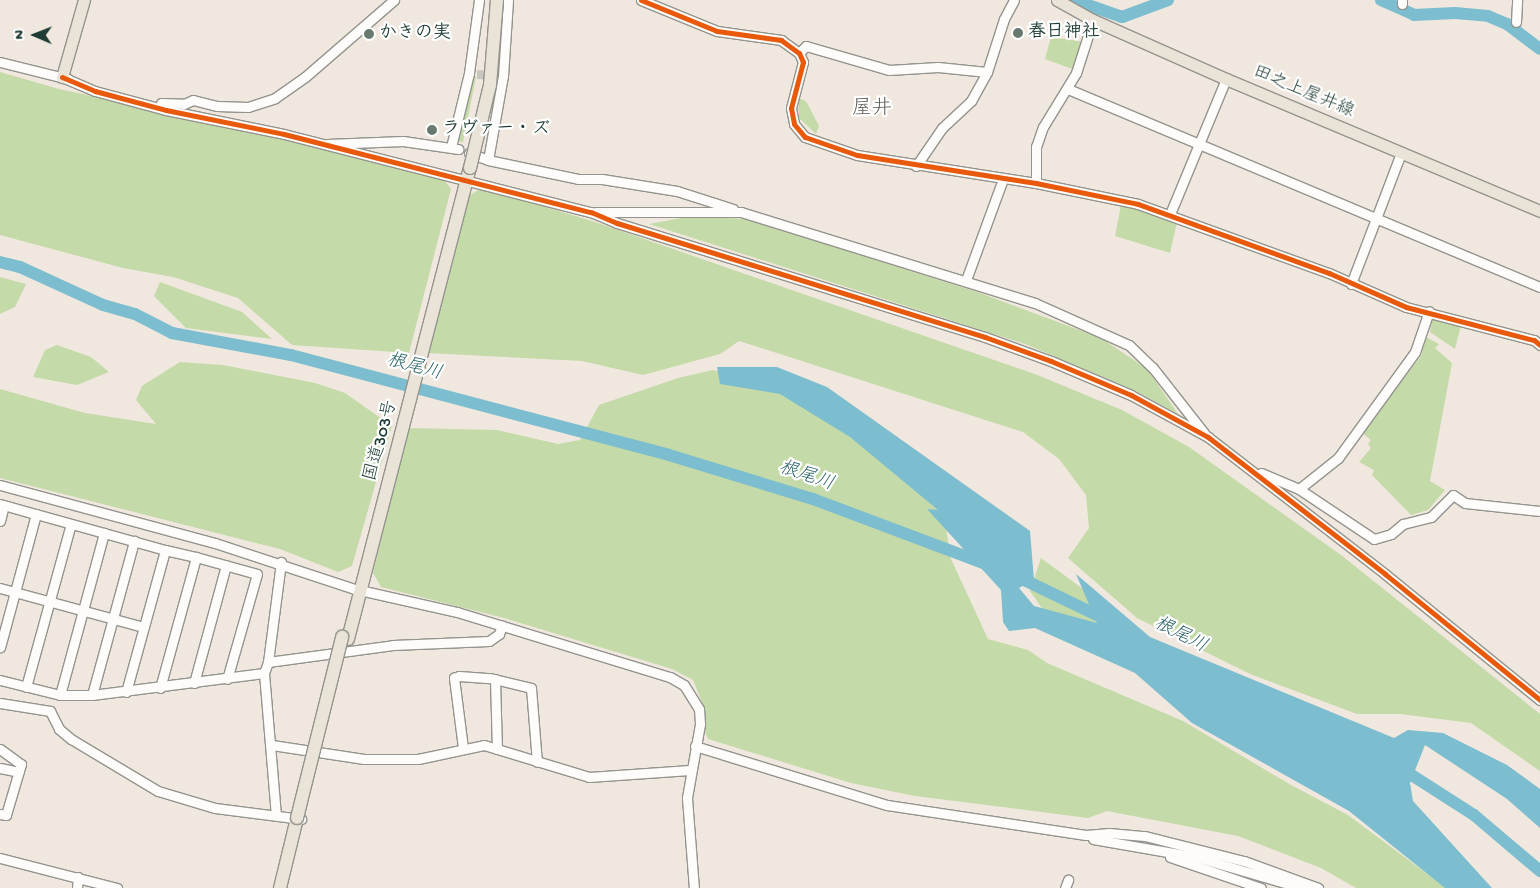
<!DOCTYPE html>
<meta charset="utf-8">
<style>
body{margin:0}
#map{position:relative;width:1540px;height:888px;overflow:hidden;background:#f0e8de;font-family:"Gochi Hand","Klee One",sans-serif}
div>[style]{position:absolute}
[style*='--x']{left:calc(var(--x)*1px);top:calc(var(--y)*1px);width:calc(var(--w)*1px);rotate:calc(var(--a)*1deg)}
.green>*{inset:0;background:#c4daa8}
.water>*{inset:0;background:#7cbdcf}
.river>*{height:12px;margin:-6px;padding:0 6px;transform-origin:6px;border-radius:6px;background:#7cbdcf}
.minor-tunnel>*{height:9px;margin-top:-4.5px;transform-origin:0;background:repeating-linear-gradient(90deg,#c6c6bc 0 9px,transparent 0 13.5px)}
.roads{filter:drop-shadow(1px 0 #93948d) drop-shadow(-1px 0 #93948d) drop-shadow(0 1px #93948d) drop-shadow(0 -1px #93948d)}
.minor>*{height:9px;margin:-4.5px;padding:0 4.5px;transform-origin:4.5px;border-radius:4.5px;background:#fdfcfa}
.major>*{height:11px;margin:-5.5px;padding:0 5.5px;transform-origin:5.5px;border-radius:5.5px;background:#eae3d7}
.highway>*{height:12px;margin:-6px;padding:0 6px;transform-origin:6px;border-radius:6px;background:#eae3d7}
.bridges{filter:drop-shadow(1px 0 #93948d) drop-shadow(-1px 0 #93948d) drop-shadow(0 1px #93948d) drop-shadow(0 -1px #93948d)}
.highway-bridge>*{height:12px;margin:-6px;padding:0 6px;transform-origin:6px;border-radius:6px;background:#eae3d7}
.cycleway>*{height:5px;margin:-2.5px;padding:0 2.5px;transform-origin:2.5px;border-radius:2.5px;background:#e8590c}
.dots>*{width:14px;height:14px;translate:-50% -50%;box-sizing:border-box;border:2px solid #fff;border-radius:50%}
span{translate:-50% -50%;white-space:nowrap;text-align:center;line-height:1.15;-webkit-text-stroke:4.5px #fff;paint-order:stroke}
.poi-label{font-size:18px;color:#1f3d34;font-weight:700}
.left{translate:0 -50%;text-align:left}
.street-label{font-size:18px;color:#1f3d34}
.water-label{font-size:19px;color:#2e6468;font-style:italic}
.quarter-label{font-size:20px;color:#5d5d57}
.north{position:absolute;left:10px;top:10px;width:50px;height:50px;-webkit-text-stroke:4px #fff;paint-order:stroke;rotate:271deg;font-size:14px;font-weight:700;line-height:20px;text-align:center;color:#1f3d34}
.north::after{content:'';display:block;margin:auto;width:18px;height:22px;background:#1f3d34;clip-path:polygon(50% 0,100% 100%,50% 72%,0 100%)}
</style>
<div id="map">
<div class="green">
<div style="clip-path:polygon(1051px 37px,1084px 42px,1075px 70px,1045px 59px)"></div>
<div style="clip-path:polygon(0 72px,59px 89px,273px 135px,444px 180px,451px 189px,409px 353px,292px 345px,238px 298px,173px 277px,123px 268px,0 235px)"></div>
<div style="clip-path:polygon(471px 77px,476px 77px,463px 142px,457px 141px)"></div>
<div style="clip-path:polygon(798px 98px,806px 101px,819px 126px,816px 134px,799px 118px)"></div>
<div style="clip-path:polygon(482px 188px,592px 221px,1035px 374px,1122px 410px,1189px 447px,1341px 555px,1540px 714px,1540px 771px,1471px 723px,1400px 714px,1357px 714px,1250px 674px,1137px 618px,1068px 558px,1089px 528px,1086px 495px,1059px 459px,1023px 432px,739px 341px,720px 354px,643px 375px,582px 361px,428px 353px,470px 195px)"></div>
<div style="clip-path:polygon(1121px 205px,1177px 222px,1170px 253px,1115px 236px)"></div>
<div style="clip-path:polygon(692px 216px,747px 219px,980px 293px,1101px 338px,1147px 369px,1178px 414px,1134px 390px,1025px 344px,649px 224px)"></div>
<div style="clip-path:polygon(0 277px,26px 284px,15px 307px,0 314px)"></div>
<div style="clip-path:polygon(160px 282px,242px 312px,272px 339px,186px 328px,154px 296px)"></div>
<div style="clip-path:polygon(1433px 317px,1461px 325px,1455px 349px,1430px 332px)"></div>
<div style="clip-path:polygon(1426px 337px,1439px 344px,1435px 348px,1452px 363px,1430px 481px,1445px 490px,1428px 510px,1411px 515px,1372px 475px,1374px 470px,1359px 462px,1371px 448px,1368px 444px,1371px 440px,1362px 433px,1421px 356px)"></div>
<div style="clip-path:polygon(57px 345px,91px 357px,109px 372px,77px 385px,33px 377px,45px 350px)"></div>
<div style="clip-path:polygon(180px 362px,223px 365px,315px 383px,345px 393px,392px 426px,352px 566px,338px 572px,280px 549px,0 478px,0 389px,85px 413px,156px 424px,136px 400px,142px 386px)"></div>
<div style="clip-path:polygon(713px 370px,797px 393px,941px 497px,951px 559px,988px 639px,1028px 650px,1047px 663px,1183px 721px,1291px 785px,1348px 815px,1446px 888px,1356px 888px,1321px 868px,1238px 836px,1107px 811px,1088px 818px,915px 796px,851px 783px,708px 739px,704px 729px,704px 707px,693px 680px,672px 669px,504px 618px,381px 587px,373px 573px,408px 428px,497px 430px,558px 444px,580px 440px,599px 405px,678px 378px)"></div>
<div style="clip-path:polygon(1041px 558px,1114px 612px,1156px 669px,1060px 634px,1030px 591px)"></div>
</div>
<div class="water">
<div style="clip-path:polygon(717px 367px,777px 367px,827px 387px,1030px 531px,1034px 580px,1019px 588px,1034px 606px,1097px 623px,1076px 574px,1150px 637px,1394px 738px,1408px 730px,1443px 733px,1507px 765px,1540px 789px,1540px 828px,1507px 799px,1425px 745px,1410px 783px,1413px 801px,1492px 888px,1445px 888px,1349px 811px,1192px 723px,1135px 673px,1035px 628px,1009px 631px,1003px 622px,1001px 590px,927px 509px,938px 510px,850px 437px,780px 394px,720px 384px)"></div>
</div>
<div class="river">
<div style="--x:1074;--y:0;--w:51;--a:19.5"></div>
<div style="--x:1122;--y:17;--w:49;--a:-20.3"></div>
<div style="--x:1381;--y:0;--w:36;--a:24"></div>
<div style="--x:1414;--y:15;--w:41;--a:-2.8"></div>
<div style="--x:1455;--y:13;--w:33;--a:5"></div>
<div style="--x:1488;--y:16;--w:21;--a:23"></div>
<div style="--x:1507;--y:24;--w:41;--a:37.1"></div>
<div style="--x:0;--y:262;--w:21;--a:14"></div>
<div style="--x:20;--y:267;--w:91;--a:24.6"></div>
<div style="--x:103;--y:305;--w:33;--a:16"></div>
<div style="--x:135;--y:314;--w:42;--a:27.2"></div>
<div style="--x:172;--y:333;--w:121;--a:10.5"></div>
<div style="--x:291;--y:355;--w:391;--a:14.8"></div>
<div style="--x:669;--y:455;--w:151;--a:17"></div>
<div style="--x:813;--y:499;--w:185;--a:20.6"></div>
<div style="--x:1014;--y:575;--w:103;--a:25.8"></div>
<div style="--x:1399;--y:767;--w:89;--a:32.6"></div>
<div style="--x:1474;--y:815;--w:87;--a:40.3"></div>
</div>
<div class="minor-tunnel">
<div style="--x:477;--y:74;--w:19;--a:3"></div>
</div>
<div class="roads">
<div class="minor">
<div style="--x:641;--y:0;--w:82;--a:22.2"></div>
<div style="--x:717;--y:31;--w:65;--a:8"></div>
<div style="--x:781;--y:40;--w:22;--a:36"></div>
<div style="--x:799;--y:53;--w:10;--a:66"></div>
<div style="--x:803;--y:62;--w:48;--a:104.6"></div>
<div style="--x:791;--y:108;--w:16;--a:79"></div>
<div style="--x:794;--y:124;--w:17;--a:50"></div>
<div style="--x:805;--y:137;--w:55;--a:19.1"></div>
<div style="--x:857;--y:155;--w:181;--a:8.9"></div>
<div style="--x:1036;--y:183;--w:104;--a:11.6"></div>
<div style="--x:1138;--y:204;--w:203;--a:19.9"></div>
<div style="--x:1329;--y:273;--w:84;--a:23.8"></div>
<div style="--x:1406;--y:307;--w:132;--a:14.5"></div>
<div style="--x:1534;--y:340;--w:8;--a:40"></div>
<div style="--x:1402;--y:4;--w:4;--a:-90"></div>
<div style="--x:1516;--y:22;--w:22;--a:-87"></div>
<div style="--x:799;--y:53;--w:10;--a:-45"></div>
<div style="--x:806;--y:46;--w:86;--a:16.1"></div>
<div style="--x:889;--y:70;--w:49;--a:-3.5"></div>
<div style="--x:938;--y:67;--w:49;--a:5.8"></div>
<div style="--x:0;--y:62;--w:70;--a:14"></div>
<div style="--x:62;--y:77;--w:36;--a:23"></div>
<div style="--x:95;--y:91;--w:73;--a:15"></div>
<div style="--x:166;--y:110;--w:120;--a:11.5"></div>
<div style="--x:284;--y:134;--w:317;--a:14.3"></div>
<div style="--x:591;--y:212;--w:28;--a:23"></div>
<div style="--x:617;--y:223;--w:385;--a:17.2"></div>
<div style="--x:985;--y:337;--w:70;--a:20"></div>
<div style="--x:1051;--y:361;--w:87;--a:23"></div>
<div style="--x:1131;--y:395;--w:88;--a:28.6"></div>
<div style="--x:1208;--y:437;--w:224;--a:37.7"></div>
<div style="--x:1385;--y:574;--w:200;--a:39.1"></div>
<div style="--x:1068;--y:89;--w:512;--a:22.76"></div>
<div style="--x:161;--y:103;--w:23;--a:2"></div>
<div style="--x:184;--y:104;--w:10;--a:-24"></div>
<div style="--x:193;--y:100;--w:25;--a:14"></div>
<div style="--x:217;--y:106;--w:31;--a:2"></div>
<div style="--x:248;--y:107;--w:28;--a:-18"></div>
<div style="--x:275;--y:98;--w:37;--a:-35"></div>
<div style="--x:305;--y:77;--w:118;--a:-40.9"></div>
<div style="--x:327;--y:144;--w:76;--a:-2.3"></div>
<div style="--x:403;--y:141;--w:56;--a:8.3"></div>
<div style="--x:451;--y:147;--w:76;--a:-76.3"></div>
<div style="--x:469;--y:73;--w:74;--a:-82.2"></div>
<div style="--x:469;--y:153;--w:20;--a:20"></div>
<div style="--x:488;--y:160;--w:92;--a:11.9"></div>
<div style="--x:578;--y:179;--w:24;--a:0"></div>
<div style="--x:602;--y:179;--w:76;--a:9.1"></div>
<div style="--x:677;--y:191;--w:59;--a:17.8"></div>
<div style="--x:488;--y:160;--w:85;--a:-79.9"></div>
<div style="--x:503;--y:76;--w:76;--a:-86.2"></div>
<div style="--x:916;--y:166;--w:46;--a:-55.6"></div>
<div style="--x:942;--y:128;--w:40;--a:-43"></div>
<div style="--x:971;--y:101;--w:33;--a:-61"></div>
<div style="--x:987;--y:72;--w:56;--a:-72.2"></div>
<div style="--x:1004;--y:19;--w:21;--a:-62"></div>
<div style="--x:1036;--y:183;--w:36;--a:-90"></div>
<div style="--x:1036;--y:147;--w:21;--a:-71"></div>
<div style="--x:1043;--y:127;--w:63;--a:-58.6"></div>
<div style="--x:1076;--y:73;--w:56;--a:-72.2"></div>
<div style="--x:596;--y:212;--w:145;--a:0"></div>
<div style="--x:741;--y:212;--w:308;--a:17.2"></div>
<div style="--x:1035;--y:303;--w:103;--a:24.1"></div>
<div style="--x:1129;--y:345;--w:33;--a:44"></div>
<div style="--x:1153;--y:368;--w:83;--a:51.9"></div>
<div style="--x:1170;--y:214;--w:146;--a:-67.5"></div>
<div style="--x:966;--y:280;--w:108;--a:-69.9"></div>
<div style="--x:1351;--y:284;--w:140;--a:-69.1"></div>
<div style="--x:1261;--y:473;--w:41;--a:22.8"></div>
<div style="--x:1299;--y:489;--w:90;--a:33.7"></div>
<div style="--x:1374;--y:539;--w:18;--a:-16"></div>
<div style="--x:1391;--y:534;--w:16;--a:-40"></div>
<div style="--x:1403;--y:524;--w:29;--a:-14"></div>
<div style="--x:1431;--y:517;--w:31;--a:-45"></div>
<div style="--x:1453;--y:495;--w:14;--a:34"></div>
<div style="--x:1465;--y:503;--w:75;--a:6.1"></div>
<div style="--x:0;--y:485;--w:223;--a:15.1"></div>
<div style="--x:215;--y:543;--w:147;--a:18.2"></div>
<div style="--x:355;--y:589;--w:105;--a:12.7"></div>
<div style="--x:457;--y:612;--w:223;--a:17"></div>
<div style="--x:670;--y:677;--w:16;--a:30"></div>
<div style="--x:684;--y:685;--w:28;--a:58"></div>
<div style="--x:699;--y:709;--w:15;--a:86"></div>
<div style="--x:700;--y:724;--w:75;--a:100"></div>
<div style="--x:687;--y:798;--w:90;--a:85.6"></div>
<div style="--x:1299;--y:489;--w:50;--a:-38.5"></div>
<div style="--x:1338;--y:458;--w:131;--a:-54"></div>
<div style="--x:1415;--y:352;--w:43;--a:-71.1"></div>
<div style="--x:0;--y:504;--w:37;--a:16"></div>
<div style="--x:36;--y:514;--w:138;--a:105.1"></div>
<div style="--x:36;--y:514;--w:134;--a:15.6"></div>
<div style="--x:0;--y:521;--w:16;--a:-76"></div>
<div style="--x:0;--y:588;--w:149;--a:15.2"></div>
<div style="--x:268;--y:662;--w:126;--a:-7.7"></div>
<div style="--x:393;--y:645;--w:96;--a:-2.4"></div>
<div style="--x:489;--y:641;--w:12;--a:-35"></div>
<div style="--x:499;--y:634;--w:9;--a:-72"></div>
<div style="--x:264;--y:673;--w:143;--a:85.2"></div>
<div style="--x:495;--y:679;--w:70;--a:88.4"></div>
<div style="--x:0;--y:680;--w:62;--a:14"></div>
<div style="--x:60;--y:695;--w:32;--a:0"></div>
<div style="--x:92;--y:695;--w:173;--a:-7.3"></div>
<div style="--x:264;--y:673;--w:12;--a:-70"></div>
<div style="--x:268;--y:662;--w:101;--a:-82.6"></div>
<div style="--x:194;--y:683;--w:122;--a:-74.8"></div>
<div style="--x:26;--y:687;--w:169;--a:-74.6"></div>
<div style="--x:160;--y:688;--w:136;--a:-74.6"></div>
<div style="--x:196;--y:557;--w:63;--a:15.6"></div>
<div style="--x:257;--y:574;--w:109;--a:105.9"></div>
<div style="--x:126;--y:692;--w:147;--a:-74.6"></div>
<div style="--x:165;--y:550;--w:32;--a:13"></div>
<div style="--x:60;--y:695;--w:168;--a:-74.8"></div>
<div style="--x:92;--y:695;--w:160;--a:-74.7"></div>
<div style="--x:0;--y:703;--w:51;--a:9.1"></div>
<div style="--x:50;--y:711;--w:20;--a:63"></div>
<div style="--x:59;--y:729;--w:16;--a:40"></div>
<div style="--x:71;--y:739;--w:101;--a:30.9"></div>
<div style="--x:158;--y:791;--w:59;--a:16.6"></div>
<div style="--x:215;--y:808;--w:87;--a:7.3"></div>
<div style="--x:272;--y:745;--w:93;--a:8.7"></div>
<div style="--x:364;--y:759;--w:54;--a:0"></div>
<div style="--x:418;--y:759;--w:67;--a:-12"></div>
<div style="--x:484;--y:745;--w:110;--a:16.9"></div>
<div style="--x:589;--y:777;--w:101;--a:-4"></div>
<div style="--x:695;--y:746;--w:201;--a:17.1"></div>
<div style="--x:887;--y:805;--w:201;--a:8.6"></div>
<div style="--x:1086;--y:835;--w:23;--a:-5"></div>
<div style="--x:1109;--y:833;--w:36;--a:5"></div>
<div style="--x:1145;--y:836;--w:102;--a:14.2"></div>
<div style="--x:1244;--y:861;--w:79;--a:20"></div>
<div style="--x:463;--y:748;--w:71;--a:-97.3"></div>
<div style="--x:454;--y:678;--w:5;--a:-22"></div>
<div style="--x:459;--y:676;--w:31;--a:4"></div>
<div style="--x:490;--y:678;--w:42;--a:13.7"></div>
<div style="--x:531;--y:688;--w:74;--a:85.4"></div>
<div style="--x:0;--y:749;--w:26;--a:36"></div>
<div style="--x:21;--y:764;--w:53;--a:106.4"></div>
<div style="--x:6;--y:815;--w:6;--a:-171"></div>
<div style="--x:0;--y:768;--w:19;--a:12"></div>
<div style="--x:1093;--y:839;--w:105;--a:9.9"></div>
<div style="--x:1196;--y:857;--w:110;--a:16.3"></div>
<div style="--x:1170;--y:857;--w:96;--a:18.8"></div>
<div style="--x:0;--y:858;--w:121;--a:14.4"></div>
<div style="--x:77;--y:888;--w:11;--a:-85"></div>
<div style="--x:1065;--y:888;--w:9;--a:-69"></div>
</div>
<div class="major">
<div style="--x:1057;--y:0;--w:41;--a:29.1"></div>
<div style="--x:1093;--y:20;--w:145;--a:23.9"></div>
<div style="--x:1226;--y:79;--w:341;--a:22.8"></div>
<div style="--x:62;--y:77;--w:80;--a:-74.1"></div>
</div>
<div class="highway">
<div style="--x:348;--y:639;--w:487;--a:-75.5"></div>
<div style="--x:280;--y:888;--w:72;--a:-76.3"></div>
</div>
</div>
<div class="bridges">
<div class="highway-bridge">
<div style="--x:470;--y:168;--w:85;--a:-76.5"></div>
<div style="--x:490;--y:85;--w:85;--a:-85.3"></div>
<div style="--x:297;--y:818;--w:187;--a:-76"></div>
</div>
</div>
<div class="cycleway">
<div style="--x:641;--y:0;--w:82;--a:22.2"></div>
<div style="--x:717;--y:31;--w:65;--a:8"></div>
<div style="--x:781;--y:40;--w:22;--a:36"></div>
<div style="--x:799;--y:53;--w:10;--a:66"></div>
<div style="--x:803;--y:62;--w:48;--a:104.6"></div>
<div style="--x:791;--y:108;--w:16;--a:79"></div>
<div style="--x:794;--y:124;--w:17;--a:50"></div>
<div style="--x:805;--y:137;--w:55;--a:19.1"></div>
<div style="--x:857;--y:155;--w:181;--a:8.9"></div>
<div style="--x:1036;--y:183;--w:104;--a:11.6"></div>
<div style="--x:1138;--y:204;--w:203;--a:19.9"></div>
<div style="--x:1329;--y:273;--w:84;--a:23.8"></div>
<div style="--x:1406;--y:307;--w:132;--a:14.5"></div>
<div style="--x:1534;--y:340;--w:8;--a:40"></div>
<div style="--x:62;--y:77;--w:36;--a:23"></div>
<div style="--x:95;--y:91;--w:73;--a:15"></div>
<div style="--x:166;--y:110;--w:120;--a:11.5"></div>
<div style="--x:284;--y:134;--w:317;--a:14.3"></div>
<div style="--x:591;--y:212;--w:28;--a:23"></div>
<div style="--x:617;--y:223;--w:385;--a:17.2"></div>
<div style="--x:985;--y:337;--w:70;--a:20"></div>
<div style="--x:1051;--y:361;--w:87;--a:23"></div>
<div style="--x:1131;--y:395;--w:88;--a:28.6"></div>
<div style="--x:1208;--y:437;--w:224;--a:37.7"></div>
<div style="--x:1385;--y:574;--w:200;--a:39.1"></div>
</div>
<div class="dots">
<div style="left:1018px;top:33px;background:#687970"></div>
<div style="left:369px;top:34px;background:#687970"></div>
<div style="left:432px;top:130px;background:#687970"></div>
</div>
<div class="poi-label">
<span class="left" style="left:1028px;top:33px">春日神社</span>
<span class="left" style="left:379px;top:34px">かきの実</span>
<span class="left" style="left:442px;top:130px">ラヴァー・ズ</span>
</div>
<div class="street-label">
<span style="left:1303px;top:93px;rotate:23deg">田之上屋井線</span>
<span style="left:382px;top:441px;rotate:-75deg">国道303号</span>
</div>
<div class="water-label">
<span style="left:414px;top:368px;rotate:15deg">根尾川</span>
<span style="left:806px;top:477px;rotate:19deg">根尾川</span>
<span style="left:1180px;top:636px;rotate:27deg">根尾川</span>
</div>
<div class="quarter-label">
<span style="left:872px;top:109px">屋井</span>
</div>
<div class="north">N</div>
</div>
